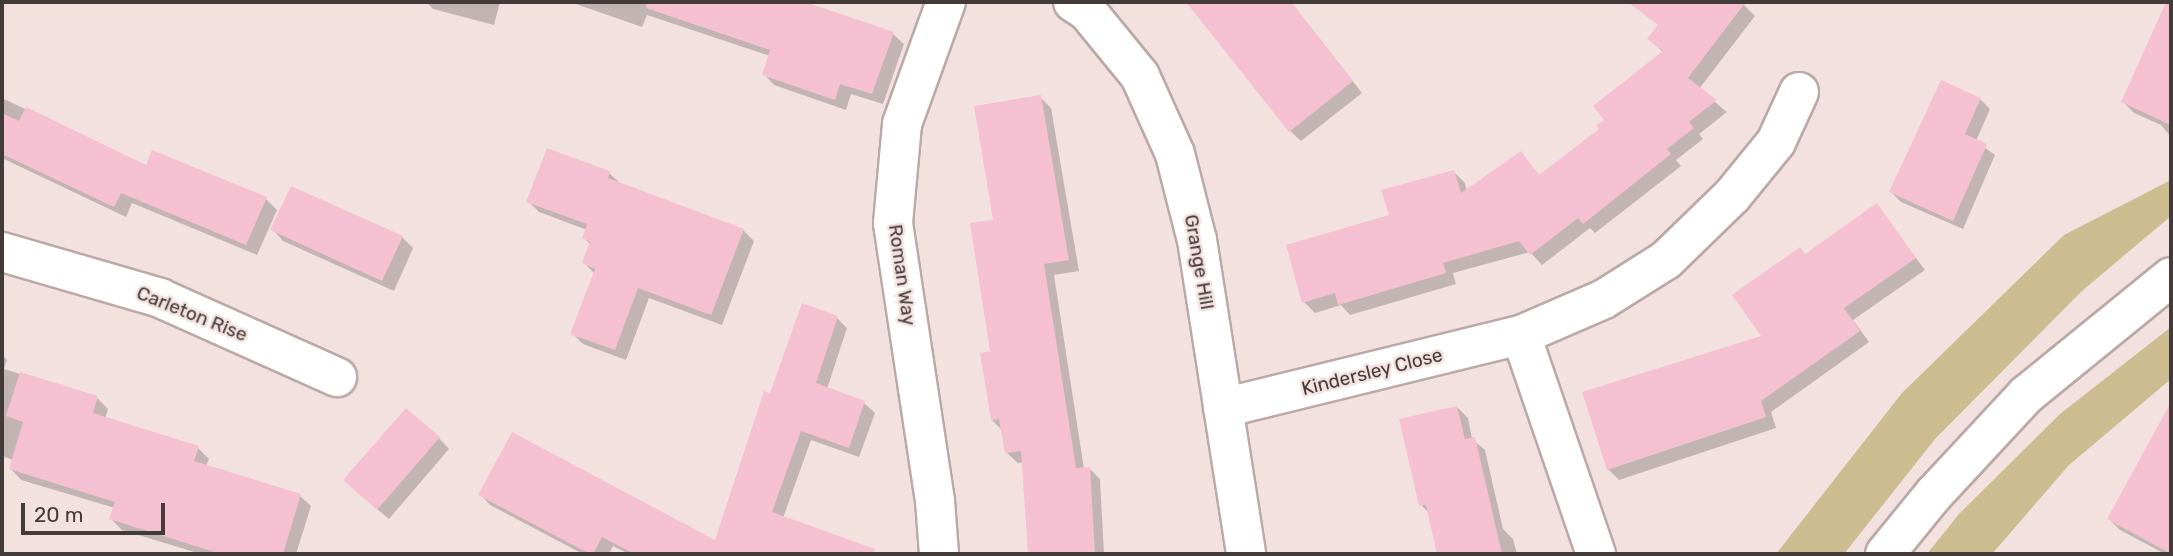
<!DOCTYPE html>
<style>
body{margin:0}
#map{position:relative;width:2173px;height:556px;overflow:hidden;background:#f3e1df;font-family:Rubik,sans-serif}
div>[style]{position:absolute}
[style*='--x']{left:calc(var(--x)*1px);top:calc(var(--y)*1px);width:calc(var(--w)*1px);rotate:calc(var(--a)*1deg)}
.green>*{inset:0;background:#ccbc8f}
.shadow>*{inset:0;background:#0003}
.building>*{inset:0;background:#f6c0d3}
.roads{filter:drop-shadow(2px 0 #baa9a7) drop-shadow(-2px 0 #baa9a7) drop-shadow(0 2px #baa9a7) drop-shadow(0 -2px #baa9a7)}
.minor>*{height:38px;margin:-19px;padding:0 19px;transform-origin:19px;border-radius:19px;background:#fff}
.secondary>*{height:38px;margin:-19px;padding:0 19px;transform-origin:19px;border-radius:19px;background:#fff}
span{translate:-50% -50%;white-space:nowrap;text-align:center;line-height:1.15;-webkit-text-stroke:5px #f3e1df;paint-order:stroke}
.street-label{font-size:19px;color:#423b3a}
.frame{position:absolute;inset:0;border:4px solid #423b3a;pointer-events:none}
.scale{position:absolute;left:21px;top:503px;width:144px;height:32px;box-sizing:border-box;border:4px solid #423b3a;border-top:0;padding-left:9px;font-size:21px;line-height:24px;white-space:nowrap;color:#423b3a;-webkit-text-stroke:5px #f3e1df;paint-order:stroke}
</style>
<div id="map">
<div class="green">
<div style="clip-path:polygon(2171px 180px,2171px 216px,2082px 291px,1935px 439px,1844px 554px,1776px 554px,1902px 393px,2064px 235px)"></div>
<div style="clip-path:polygon(2171px 327px,2171px 379px,2069px 465px,1992px 554px,1927px 554px,1959px 514px,2060px 414px)"></div>
</div>
<div class="shadow">
<div style="clip-path:polygon(426px 2px,500px 2px,494px 25px,433px 9px)"></div>
<div style="clip-path:polygon(570px 2px,799px 2px,893px 34px,904px 44px,883px 104px,851px 94px,846px 110px,774px 85px,764px 74px,770px 56px,647px 15px,642px 27px)"></div>
<div style="clip-path:polygon(1205px 2px,1291px 2px,1362px 93px,1301px 141px,1290px 131px)"></div>
<div style="clip-path:polygon(1662px 2px,1746px 2px,1744px 5px,1755px 16px,1699px 89px,1727px 112px,1699px 134px,1703px 139px,1676px 160px,1681px 166px,1595px 233px,1590px 228px,1542px 265px,1530px 252px,1453px 273px,1456px 284px,1350px 315px,1341px 305px,1315px 313px,1304px 302px,1391px 216px,1454px 172px,1465px 183px,1467px 191px,1521px 153px,1540px 176px,1602px 129px,1664px 53px,1649px 39px,1659px 26px,1650px 17px)"></div>
<div style="clip-path:polygon(2151px 39px,2171px 47px,2171px 137px,2161px 125px,2134px 113px,2123px 102px)"></div>
<div style="clip-path:polygon(1942px 83px,1980px 99px,1990px 109px,1976px 141px,1995px 155px,1963px 229px,1901px 202px,1891px 192px)"></div>
<div style="clip-path:polygon(1040px 97px,1051px 108px,1079px 271px,1054px 275px,1084px 469px,1089px 468px,1100px 479px,1104px 554px,1029px 554px,1024px 462px,1018px 463px,1007px 453px,1003px 431px,992px 420px,995px 221px)"></div>
<div style="clip-path:polygon(2px 98px,147px 167px,266px 199px,277px 210px,257px 255px,132px 203px,126px 217px,4px 159px,2px 164px)"></div>
<div style="clip-path:polygon(609px 173px,620px 183px,743px 230px,754px 241px,722px 325px,649px 298px,626px 360px,583px 344px,572px 333px,595px 274px,584px 263px,591px 245px,584px 238px,587px 230px,539px 212px,528px 201px)"></div>
<div style="clip-path:polygon(1877px 206px,1925px 270px,1853px 320px,1869px 342px,1771px 412px,1776px 428px,1619px 480px,1608px 469px,1764px 337px,1806px 255px)"></div>
<div style="clip-path:polygon(273px 230px,402px 237px,413px 248px,394px 291px,283px 241px)"></div>
<div style="clip-path:polygon(837px 318px,847px 328px,827px 389px,864px 403px,875px 413px,859px 457px,811px 440px,783px 518px,822px 546px,844px 554px,629px 554px,613px 546px,609px 554px,583px 554px,490px 505px,480px 494px,716px 543px,771px 396px)"></div>
<div style="clip-path:polygon(2px 354px,7px 360px,4px 369px,97px 398px,108px 409px,105px 419px,198px 448px,209px 459px,206px 466px,300px 496px,311px 506px,296px 554px,201px 554px,122px 530px,111px 519px,115px 508px,21px 480px,11px 469px,13px 460px,2px 456px)"></div>
<div style="clip-path:polygon(1457px 407px,1468px 418px,1472px 439px,1485px 450px,1503px 529px,1513px 539px,1517px 554px,1439px 554px,1430px 514px,1421px 505px)"></div>
<div style="clip-path:polygon(439px 438px,449px 449px,389px 519px,356px 491px)"></div>
<div style="clip-path:polygon(2171px 439px,2171px 554px,2165px 554px,2120px 530px,2109px 519px)"></div>
</div>
<div class="building">
<div style="clip-path:polygon(647px 2px,805px 2px,894px 32px,872px 94px,840px 84px,835px 100px,762px 75px,770px 50px,646px 8px)"></div>
<div style="clip-path:polygon(1186px 2px,1291px 2px,1353px 81px,1289px 132px)"></div>
<div style="clip-path:polygon(1628px 2px,1745px 3px,1688px 78px,1717px 100px,1689px 122px,1694px 128px,1667px 149px,1671px 154px,1583px 224px,1578px 218px,1530px 255px,1519px 241px,1443px 263px,1446px 273px,1338px 305px,1335px 293px,1302px 303px,1286px 245px,1389px 215px,1381px 190px,1454px 170px,1461px 193px,1521px 151px,1539px 175px,1599px 129px,1596px 125px,1604px 120px,1593px 106px,1663px 51px,1647px 39px,1658px 25px)"></div>
<div style="clip-path:polygon(2166px 2px,2171px 2px,2171px 125px,2121px 102px)"></div>
<div style="clip-path:polygon(1941px 80px,1981px 98px,1965px 134px,1987px 144px,1953px 221px,1889px 192px)"></div>
<div style="clip-path:polygon(1041px 95px,1069px 260px,1044px 264px,1076px 468px,1090px 467px,1095px 554px,1028px 554px,1021px 451px,1005px 453px,999px 419px,991px 420px,980px 353px,990px 351px,970px 223px,993px 220px,974px 106px)"></div>
<div style="clip-path:polygon(26px 107px,146px 165px,152px 150px,267px 197px,246px 245px,121px 193px,114px 207px,2px 154px,2px 113px,19px 121px)"></div>
<div style="clip-path:polygon(547px 148px,610px 171px,608px 178px,744px 229px,711px 315px,638px 288px,615px 350px,570px 334px,595px 269px,582px 263px,590px 242px,582px 238px,587px 224px,526px 202px)"></div>
<div style="clip-path:polygon(291px 186px,403px 236px,382px 281px,270px 230px)"></div>
<div style="clip-path:polygon(1877px 203px,1916px 258px,1844px 308px,1860px 331px,1761px 401px,1766px 417px,1607px 470px,1582px 392px,1761px 336px,1732px 295px,1800px 247px,1805px 254px)"></div>
<div style="clip-path:polygon(802px 303px,838px 316px,816px 383px,865px 401px,849px 448px,801px 431px,772px 512px,875px 549px,874px 554px,635px 554px,602px 537px,593px 554px,590px 554px,478px 495px,512px 432px,715px 540px,764px 391px,770px 393px)"></div>
<div style="clip-path:polygon(20px 372px,98px 396px,93px 413px,199px 446px,194px 461px,301px 494px,283px 554px,221px 554px,109px 519px,115px 502px,9px 469px,23px 422px,6px 416px)"></div>
<div style="clip-path:polygon(2171px 402px,2171px 554px,2107px 519px)"></div>
<div style="clip-path:polygon(1457px 406px,1465px 439px,1475px 437px,1502px 554px,1437px 554px,1426px 505px,1419px 506px,1399px 419px)"></div>
<div style="clip-path:polygon(406px 408px,440px 437px,377px 510px,343px 480px)"></div>
</div>
<div class="roads">
<div class="minor">
<div style="--x:1073;--y:2;--w:17;--a:33"></div>
<div style="--x:1087;--y:11;--w:84;--a:50.8"></div>
<div style="--x:1140;--y:76;--w:85;--a:65.8"></div>
<div style="--x:1175;--y:154;--w:89;--a:75.7"></div>
<div style="--x:1197;--y:240;--w:318;--a:81.1"></div>
<div style="--x:2;--y:252;--w:165;--a:16.2"></div>
<div style="--x:160;--y:298;--w:194;--a:24.1"></div>
<div style="--x:1521;--y:335;--w:231;--a:71.1"></div>
<div style="--x:1223;--y:408;--w:307;--a:-13.8"></div>
<div style="--x:1521;--y:335;--w:90;--a:-23.4"></div>
<div style="--x:1604;--y:299;--w:73;--a:-32.2"></div>
<div style="--x:1666;--y:260;--w:92;--a:-44.1"></div>
<div style="--x:1732;--y:196;--w:70;--a:-50.8"></div>
<div style="--x:1776;--y:142;--w:55;--a:-65.3"></div>
<div style="--x:939;--y:554;--w:53;--a:-94.3"></div>
<div style="--x:935;--y:501;--w:281;--a:-98.6"></div>
<div style="--x:893;--y:223;--w:99;--a:-84.8"></div>
<div style="--x:902;--y:124;--w:130;--a:-70.2"></div>
</div>
<div class="secondary">
<div style="--x:1885;--y:554;--w:77;--a:-50.8"></div>
<div style="--x:1934;--y:494;--w:135;--a:-47.1"></div>
<div style="--x:2026;--y:395;--w:187;--a:-39.1"></div>
</div>
</div>
<div class="street-label">
<span style="left:1199px;top:262px;rotate:80deg">Grange Hill</span>
<span style="left:902px;top:275px;rotate:82deg">Roman Way</span>
<span style="left:192px;top:314px;rotate:22deg">Carleton Rise</span>
<span style="left:1372px;top:372px;rotate:-14deg">Kindersley Close</span>
</div>
<div class="frame"></div>
<div class="scale">20 m</div>
</div>
